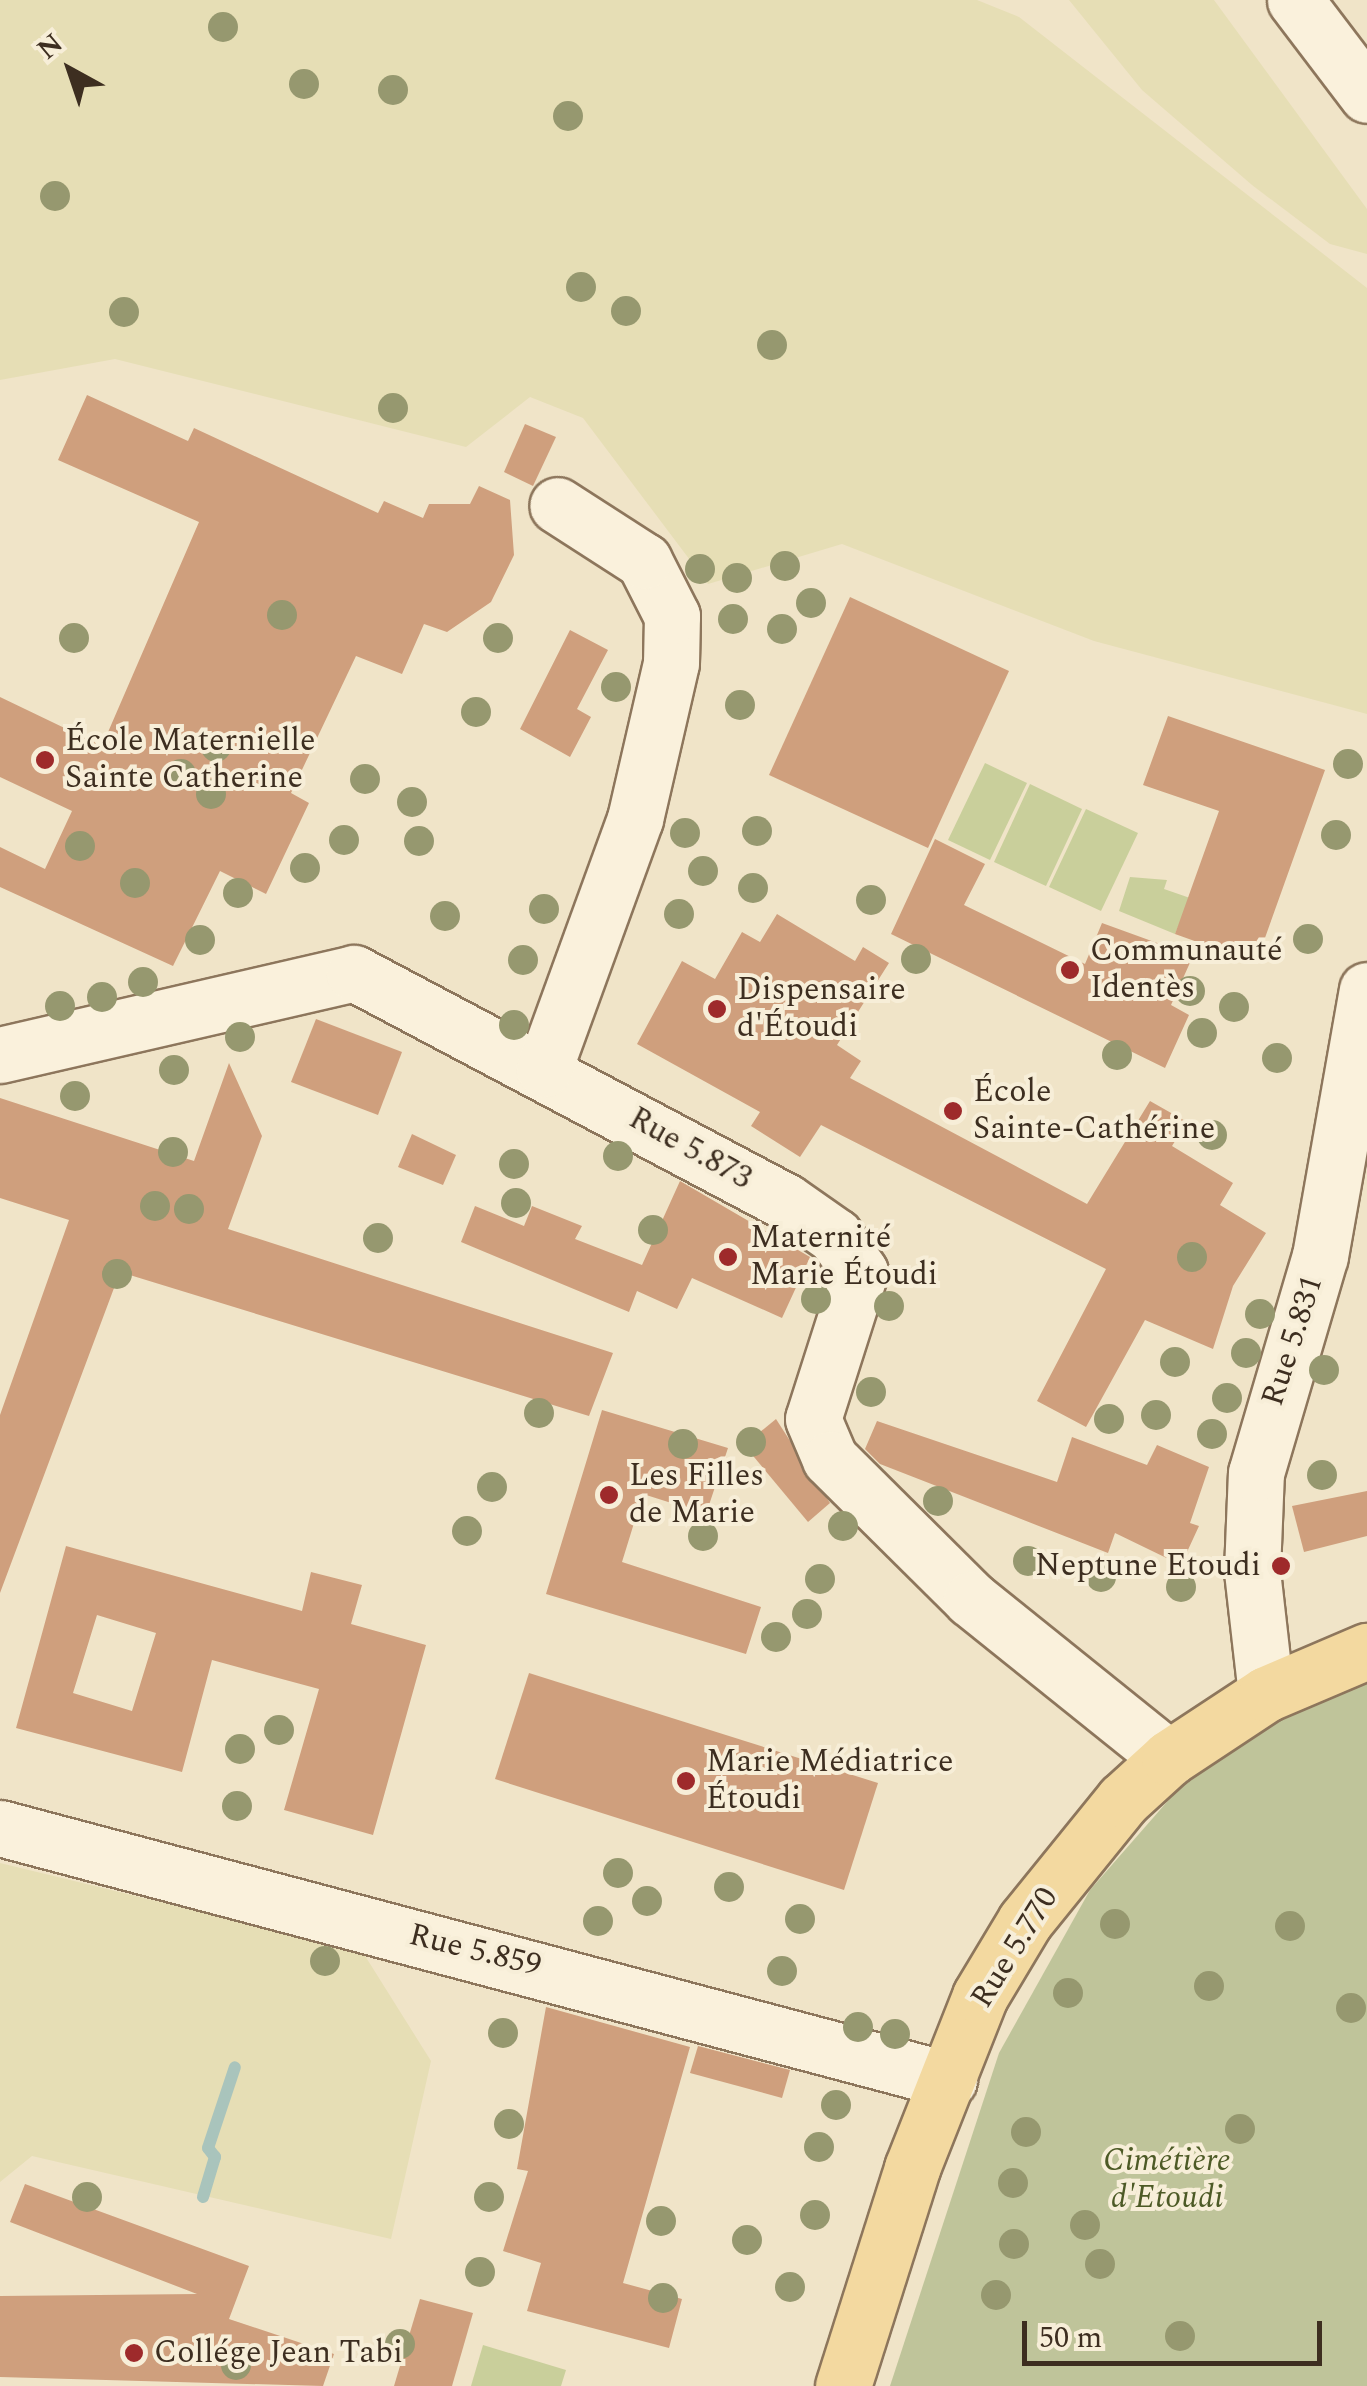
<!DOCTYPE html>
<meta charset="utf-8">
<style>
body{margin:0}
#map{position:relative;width:1367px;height:2386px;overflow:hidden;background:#f0e4c8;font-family:Spectral,serif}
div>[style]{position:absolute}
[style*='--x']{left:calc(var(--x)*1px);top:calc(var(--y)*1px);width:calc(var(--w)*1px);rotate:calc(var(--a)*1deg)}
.farmland>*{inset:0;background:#e6deb5}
.green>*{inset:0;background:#c9cf9b}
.cemetery>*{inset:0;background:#bfc49a}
.stream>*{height:12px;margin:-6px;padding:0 6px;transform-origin:6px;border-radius:6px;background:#a9c4bc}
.building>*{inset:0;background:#cf9f7d}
.roads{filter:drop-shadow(2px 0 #8d765c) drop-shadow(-2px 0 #8d765c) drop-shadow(0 2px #8d765c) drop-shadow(0 -2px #8d765c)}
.minor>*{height:55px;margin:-27.5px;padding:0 27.5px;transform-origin:27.5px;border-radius:27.5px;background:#faf1dc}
.major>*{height:55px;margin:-27.5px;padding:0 27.5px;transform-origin:27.5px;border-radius:27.5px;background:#f3d9a0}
.trees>*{width:30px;height:30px;margin:-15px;border-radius:50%;background:#96986f}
.dots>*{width:28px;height:28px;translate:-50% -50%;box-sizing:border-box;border:5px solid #f7eed8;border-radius:50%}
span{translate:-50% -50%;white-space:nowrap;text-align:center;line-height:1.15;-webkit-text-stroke:8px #f7eed8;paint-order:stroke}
.poi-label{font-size:32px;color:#3d2e20}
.left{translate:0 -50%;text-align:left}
.right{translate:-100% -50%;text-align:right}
.street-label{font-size:32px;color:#3d2e20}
.park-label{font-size:32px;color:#4d5a26;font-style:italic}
.north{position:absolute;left:20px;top:20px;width:100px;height:100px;-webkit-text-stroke:8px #f7eed8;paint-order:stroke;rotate:320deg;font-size:28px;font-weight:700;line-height:40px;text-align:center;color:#3d2e20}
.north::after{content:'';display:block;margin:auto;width:35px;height:45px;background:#3d2e20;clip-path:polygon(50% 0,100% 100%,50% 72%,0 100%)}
.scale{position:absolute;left:1022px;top:2321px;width:300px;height:45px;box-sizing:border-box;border:5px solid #3d2e20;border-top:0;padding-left:12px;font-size:30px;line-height:35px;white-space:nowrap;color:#3d2e20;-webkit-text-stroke:8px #f7eed8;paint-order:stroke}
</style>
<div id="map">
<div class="farmland">
<div style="clip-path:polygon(0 0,977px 0,1019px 17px,1367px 288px,1367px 714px,1094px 641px,842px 544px,708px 584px,583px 418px,530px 397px,466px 447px,115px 359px,0 380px)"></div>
<div style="clip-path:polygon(1069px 0,1214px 0,1367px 209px,1367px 254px,1330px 244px,1252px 185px,1142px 90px)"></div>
<div style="clip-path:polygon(0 1863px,362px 1951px,431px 2061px,391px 2239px,32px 2156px,0 2182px)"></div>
</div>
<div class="green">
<div style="clip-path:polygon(985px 763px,1027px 783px,990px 860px,948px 840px)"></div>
<div style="clip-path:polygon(1030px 784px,1082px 809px,1046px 886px,994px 862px)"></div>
<div style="clip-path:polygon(1086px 809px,1138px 833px,1101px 911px,1049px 887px)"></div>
<div style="clip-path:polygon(1130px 877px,1167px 880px,1164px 889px,1190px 898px,1175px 934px,1119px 911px)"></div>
<div style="clip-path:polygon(483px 2345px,566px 2370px,561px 2386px,471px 2386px)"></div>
</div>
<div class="cemetery">
<div style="clip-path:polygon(1367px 1674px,1367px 2386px,890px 2386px,999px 2053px,1090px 1890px,1180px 1787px,1292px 1706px)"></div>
</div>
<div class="stream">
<div style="--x:203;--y:2197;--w:42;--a:-73.3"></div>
<div style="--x:215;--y:2157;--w:11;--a:-128"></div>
<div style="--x:208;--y:2148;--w:85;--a:-71.6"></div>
</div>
<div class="building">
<div style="clip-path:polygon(87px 395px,188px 441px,194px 428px,378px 513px,384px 501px,423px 518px,429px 504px,470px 504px,479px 486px,510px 500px,514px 555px,491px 602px,447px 632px,424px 624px,402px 674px,356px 656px,291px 793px,309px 803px,266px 894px,220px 871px,173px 966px,0 887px,0 847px,45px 869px,72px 811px,0 777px,0 697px,102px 746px,199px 522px,58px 460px)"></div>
<div style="clip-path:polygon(525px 424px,556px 437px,533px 486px,504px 472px)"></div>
<div style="clip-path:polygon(850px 597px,1009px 671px,928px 848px,769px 775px)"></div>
<div style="clip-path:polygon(570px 630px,608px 650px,577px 709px,591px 717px,570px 757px,520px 729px)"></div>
<div style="clip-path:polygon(1168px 716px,1325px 770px,1256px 963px,1175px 934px,1219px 811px,1143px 785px)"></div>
<div style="clip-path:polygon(935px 839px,985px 864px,964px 905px,1085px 964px,1102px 923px,1193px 956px,1171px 1005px,1189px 1015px,1165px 1068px,891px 934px)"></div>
<div style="clip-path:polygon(777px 914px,855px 961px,863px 947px,889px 963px,837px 1045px,861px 1061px,850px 1078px,1087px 1204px,1150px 1101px,1187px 1122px,1172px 1146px,1233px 1183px,1220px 1205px,1266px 1233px,1233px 1286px,1213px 1349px,1145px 1320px,1086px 1427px,1037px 1401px,1106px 1269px,821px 1125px,800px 1157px,751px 1126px,760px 1112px,637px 1044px,682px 961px,715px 979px,742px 932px,760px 942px)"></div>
<div style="clip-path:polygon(316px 1019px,402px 1052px,378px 1115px,291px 1082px)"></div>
<div style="clip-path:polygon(229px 1063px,262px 1136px,228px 1229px,613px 1353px,589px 1416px,120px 1272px,0 1593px,0 1415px,69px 1220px,0 1198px,0 1098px,194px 1161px)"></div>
<div style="clip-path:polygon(412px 1134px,456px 1155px,443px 1185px,398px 1167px)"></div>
<div style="clip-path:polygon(680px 1181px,810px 1257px,782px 1318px,692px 1278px,677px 1309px,637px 1291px,629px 1312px,461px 1242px,475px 1206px,524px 1226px,532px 1206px,582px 1226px,575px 1239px,642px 1265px)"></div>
<div style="clip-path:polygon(602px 1410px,728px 1448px,706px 1514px,643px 1494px,622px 1562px,761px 1607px,746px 1654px,546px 1594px)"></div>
<div style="clip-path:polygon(776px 1419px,830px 1503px,808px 1522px,744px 1445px)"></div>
<div style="clip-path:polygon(877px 1421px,1057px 1482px,1072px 1437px,1147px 1465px,1157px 1445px,1209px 1467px,1190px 1523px,1199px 1526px,1181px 1565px,1115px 1533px,1108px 1553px,880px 1464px,865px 1449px)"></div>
<div style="clip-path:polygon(1367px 1491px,1367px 1536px,1304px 1552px,1292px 1506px)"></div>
<div style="clip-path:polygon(evenodd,66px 1546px,302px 1611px,311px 1572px,362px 1585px,351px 1624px,426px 1645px,373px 1835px,284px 1810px,319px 1689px,212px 1660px,182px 1772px,16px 1728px,66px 1546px,97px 1615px,156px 1633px,132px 1711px,73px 1693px,97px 1615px)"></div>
<div style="clip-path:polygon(529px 1673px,878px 1783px,844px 1890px,495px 1779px)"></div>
<div style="clip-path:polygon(546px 2007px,690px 2047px,623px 2283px,682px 2299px,669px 2348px,527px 2311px,541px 2263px,503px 2251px,528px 2171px,517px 2169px)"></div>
<div style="clip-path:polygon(698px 2046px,790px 2070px,782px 2098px,690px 2073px)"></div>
<div style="clip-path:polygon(25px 2184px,249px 2266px,229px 2319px,334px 2354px,323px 2386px,0 2377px,0 2296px,197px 2294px,10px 2222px)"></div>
<div style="clip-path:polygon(420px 2299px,473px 2313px,452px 2386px,394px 2386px)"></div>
</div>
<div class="roads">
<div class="minor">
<div style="--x:1295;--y:0;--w:119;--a:52.8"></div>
<div style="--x:0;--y:1055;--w:363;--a:-13"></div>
<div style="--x:354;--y:973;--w:488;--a:27.9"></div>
<div style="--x:785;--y:1201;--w:61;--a:35"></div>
<div style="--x:835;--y:1236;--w:44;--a:55.2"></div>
<div style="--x:860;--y:1272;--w:154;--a:107.7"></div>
<div style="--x:813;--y:1419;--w:43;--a:67"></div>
<div style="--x:830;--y:1459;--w:199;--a:44.8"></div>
<div style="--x:971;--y:1599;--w:254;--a:38.8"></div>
<div style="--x:544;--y:1069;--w:266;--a:-70"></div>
<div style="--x:635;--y:819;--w:160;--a:-77"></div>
<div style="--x:671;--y:663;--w:47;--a:-88.8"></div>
<div style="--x:672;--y:616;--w:62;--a:-117"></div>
<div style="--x:644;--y:561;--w:103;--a:-147.2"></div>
<div style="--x:1266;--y:1694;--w:124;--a:-96.5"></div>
<div style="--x:1252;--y:1571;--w:98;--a:-87.7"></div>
<div style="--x:1256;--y:1473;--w:226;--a:-73.6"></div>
<div style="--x:1320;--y:1256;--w:270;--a:-80"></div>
<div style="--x:0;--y:1828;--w:982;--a:14.87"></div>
</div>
<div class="major">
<div style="--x:843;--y:2386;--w:229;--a:-72.4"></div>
<div style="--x:912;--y:2168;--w:185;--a:-68.4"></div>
<div style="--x:980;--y:1996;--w:87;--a:-59"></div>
<div style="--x:1025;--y:1921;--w:156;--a:-51"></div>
<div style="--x:1123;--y:1800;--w:62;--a:-42.4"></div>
<div style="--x:1169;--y:1758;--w:116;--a:-33.4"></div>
<div style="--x:1266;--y:1694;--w:110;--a:-23.1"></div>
</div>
</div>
<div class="trees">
<div style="left:223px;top:27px"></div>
<div style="left:304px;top:84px"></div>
<div style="left:393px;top:90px"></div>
<div style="left:568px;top:116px"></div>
<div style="left:55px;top:196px"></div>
<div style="left:581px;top:287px"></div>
<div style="left:626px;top:311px"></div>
<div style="left:124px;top:312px"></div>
<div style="left:772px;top:345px"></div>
<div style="left:393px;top:408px"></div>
<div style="left:785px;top:566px"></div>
<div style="left:700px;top:569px"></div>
<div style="left:737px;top:578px"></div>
<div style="left:811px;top:603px"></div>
<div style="left:282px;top:615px"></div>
<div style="left:733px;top:619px"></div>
<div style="left:782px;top:629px"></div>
<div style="left:74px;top:638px"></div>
<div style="left:498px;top:638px"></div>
<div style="left:616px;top:687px"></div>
<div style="left:740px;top:705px"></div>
<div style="left:476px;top:712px"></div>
<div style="left:216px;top:747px"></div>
<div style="left:1348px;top:764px"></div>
<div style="left:181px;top:774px"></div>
<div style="left:365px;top:779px"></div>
<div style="left:211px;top:794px"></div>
<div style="left:412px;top:802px"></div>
<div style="left:757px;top:831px"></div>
<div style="left:685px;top:833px"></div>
<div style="left:1336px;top:835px"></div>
<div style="left:344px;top:840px"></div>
<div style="left:419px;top:841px"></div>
<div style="left:80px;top:846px"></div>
<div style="left:305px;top:868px"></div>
<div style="left:703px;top:871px"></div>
<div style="left:135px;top:883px"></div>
<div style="left:753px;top:888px"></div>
<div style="left:238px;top:893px"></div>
<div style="left:871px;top:900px"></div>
<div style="left:544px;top:909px"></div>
<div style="left:679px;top:914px"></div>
<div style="left:445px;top:916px"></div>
<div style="left:1308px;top:939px"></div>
<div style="left:200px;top:940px"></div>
<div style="left:916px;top:959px"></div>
<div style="left:523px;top:960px"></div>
<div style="left:143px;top:982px"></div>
<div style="left:1190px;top:991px"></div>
<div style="left:102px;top:997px"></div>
<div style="left:60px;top:1006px"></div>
<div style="left:1234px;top:1007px"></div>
<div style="left:514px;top:1025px"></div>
<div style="left:1202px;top:1033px"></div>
<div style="left:240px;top:1037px"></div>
<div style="left:1117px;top:1055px"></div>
<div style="left:1277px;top:1058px"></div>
<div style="left:174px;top:1070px"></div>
<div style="left:75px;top:1096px"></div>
<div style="left:1212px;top:1135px"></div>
<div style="left:173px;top:1152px"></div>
<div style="left:618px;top:1156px"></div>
<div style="left:514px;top:1164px"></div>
<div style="left:516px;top:1203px"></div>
<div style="left:155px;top:1206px"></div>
<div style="left:189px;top:1209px"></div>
<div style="left:653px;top:1230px"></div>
<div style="left:378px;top:1238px"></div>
<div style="left:1192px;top:1257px"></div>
<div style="left:117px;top:1274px"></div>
<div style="left:816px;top:1299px"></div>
<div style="left:889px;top:1306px"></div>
<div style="left:1260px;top:1314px"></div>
<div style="left:1246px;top:1353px"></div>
<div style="left:1175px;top:1362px"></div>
<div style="left:1324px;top:1370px"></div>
<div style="left:871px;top:1392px"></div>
<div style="left:1227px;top:1398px"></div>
<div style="left:539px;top:1413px"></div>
<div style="left:1156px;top:1415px"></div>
<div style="left:1109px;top:1419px"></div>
<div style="left:1212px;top:1434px"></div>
<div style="left:751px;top:1442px"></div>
<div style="left:683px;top:1444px"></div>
<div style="left:1322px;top:1475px"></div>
<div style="left:492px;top:1487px"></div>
<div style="left:938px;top:1501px"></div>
<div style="left:843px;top:1526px"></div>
<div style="left:467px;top:1531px"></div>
<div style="left:703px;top:1536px"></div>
<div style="left:1028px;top:1561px"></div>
<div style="left:1101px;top:1577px"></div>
<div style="left:820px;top:1579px"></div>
<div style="left:1181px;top:1587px"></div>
<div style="left:807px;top:1614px"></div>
<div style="left:776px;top:1637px"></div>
<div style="left:279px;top:1730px"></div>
<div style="left:240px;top:1749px"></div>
<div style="left:237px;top:1806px"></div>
<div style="left:618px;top:1873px"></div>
<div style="left:729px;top:1887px"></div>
<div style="left:647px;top:1901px"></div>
<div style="left:800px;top:1919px"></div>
<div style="left:598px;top:1921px"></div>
<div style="left:1115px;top:1924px"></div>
<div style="left:1290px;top:1926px"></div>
<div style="left:325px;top:1961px"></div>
<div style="left:782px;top:1971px"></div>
<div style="left:1209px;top:1986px"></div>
<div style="left:1068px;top:1993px"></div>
<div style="left:1351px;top:2008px"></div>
<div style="left:858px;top:2027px"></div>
<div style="left:503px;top:2033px"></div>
<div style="left:895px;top:2034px"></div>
<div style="left:836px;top:2105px"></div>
<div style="left:509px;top:2124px"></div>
<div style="left:1240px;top:2129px"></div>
<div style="left:1026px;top:2132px"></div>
<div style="left:819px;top:2147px"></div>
<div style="left:1013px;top:2183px"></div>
<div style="left:87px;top:2197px"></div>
<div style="left:489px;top:2197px"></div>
<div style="left:815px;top:2215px"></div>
<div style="left:661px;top:2221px"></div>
<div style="left:1085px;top:2225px"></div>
<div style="left:747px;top:2240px"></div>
<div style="left:1014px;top:2244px"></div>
<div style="left:1100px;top:2264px"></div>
<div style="left:480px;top:2272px"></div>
<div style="left:790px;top:2287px"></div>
<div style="left:996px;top:2295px"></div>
<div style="left:663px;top:2298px"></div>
<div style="left:1180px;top:2336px"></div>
<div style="left:400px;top:2344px"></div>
<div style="left:236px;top:2365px"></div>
</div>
<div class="dots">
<div style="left:45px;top:760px;background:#9e2a2b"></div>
<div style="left:1070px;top:970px;background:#9e2a2b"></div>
<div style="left:717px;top:1009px;background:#9e2a2b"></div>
<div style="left:953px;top:1111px;background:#9e2a2b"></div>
<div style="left:728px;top:1257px;background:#9e2a2b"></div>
<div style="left:609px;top:1495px;background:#9e2a2b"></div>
<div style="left:1281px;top:1566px;background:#9e2a2b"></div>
<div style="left:686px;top:1781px;background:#9e2a2b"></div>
<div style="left:134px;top:2353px;background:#9e2a2b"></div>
</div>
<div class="poi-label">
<span class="left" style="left:65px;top:760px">École Maternielle<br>Sainte Catherine</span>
<span class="left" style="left:1090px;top:970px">Communauté<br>Identès</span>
<span class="left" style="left:737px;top:1009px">Dispensaire<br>d'Étoudi</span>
<span class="left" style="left:973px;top:1111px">École<br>Sainte-Cathérine</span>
<span class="left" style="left:750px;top:1257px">Maternité<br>Marie Étoudi</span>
<span class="left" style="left:629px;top:1495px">Les Filles<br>de Marie</span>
<span class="right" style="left:1261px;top:1566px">Neptune Etoudi</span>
<span class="left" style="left:706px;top:1781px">Marie Médiatrice<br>Étoudi</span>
<span class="left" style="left:154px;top:2353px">Collége Jean Tabi</span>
</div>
<div class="street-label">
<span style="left:690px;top:1149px;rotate:29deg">Rue 5.873</span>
<span style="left:1293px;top:1341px;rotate:-72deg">Rue 5.831</span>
<span style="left:1015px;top:1948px;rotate:-58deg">Rue 5.770</span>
<span style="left:475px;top:1951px;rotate:14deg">Rue 5.859</span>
</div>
<div class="park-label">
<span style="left:1167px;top:2180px">Cimétière<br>d'Etoudi</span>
</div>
<div class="north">N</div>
<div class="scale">50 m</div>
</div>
